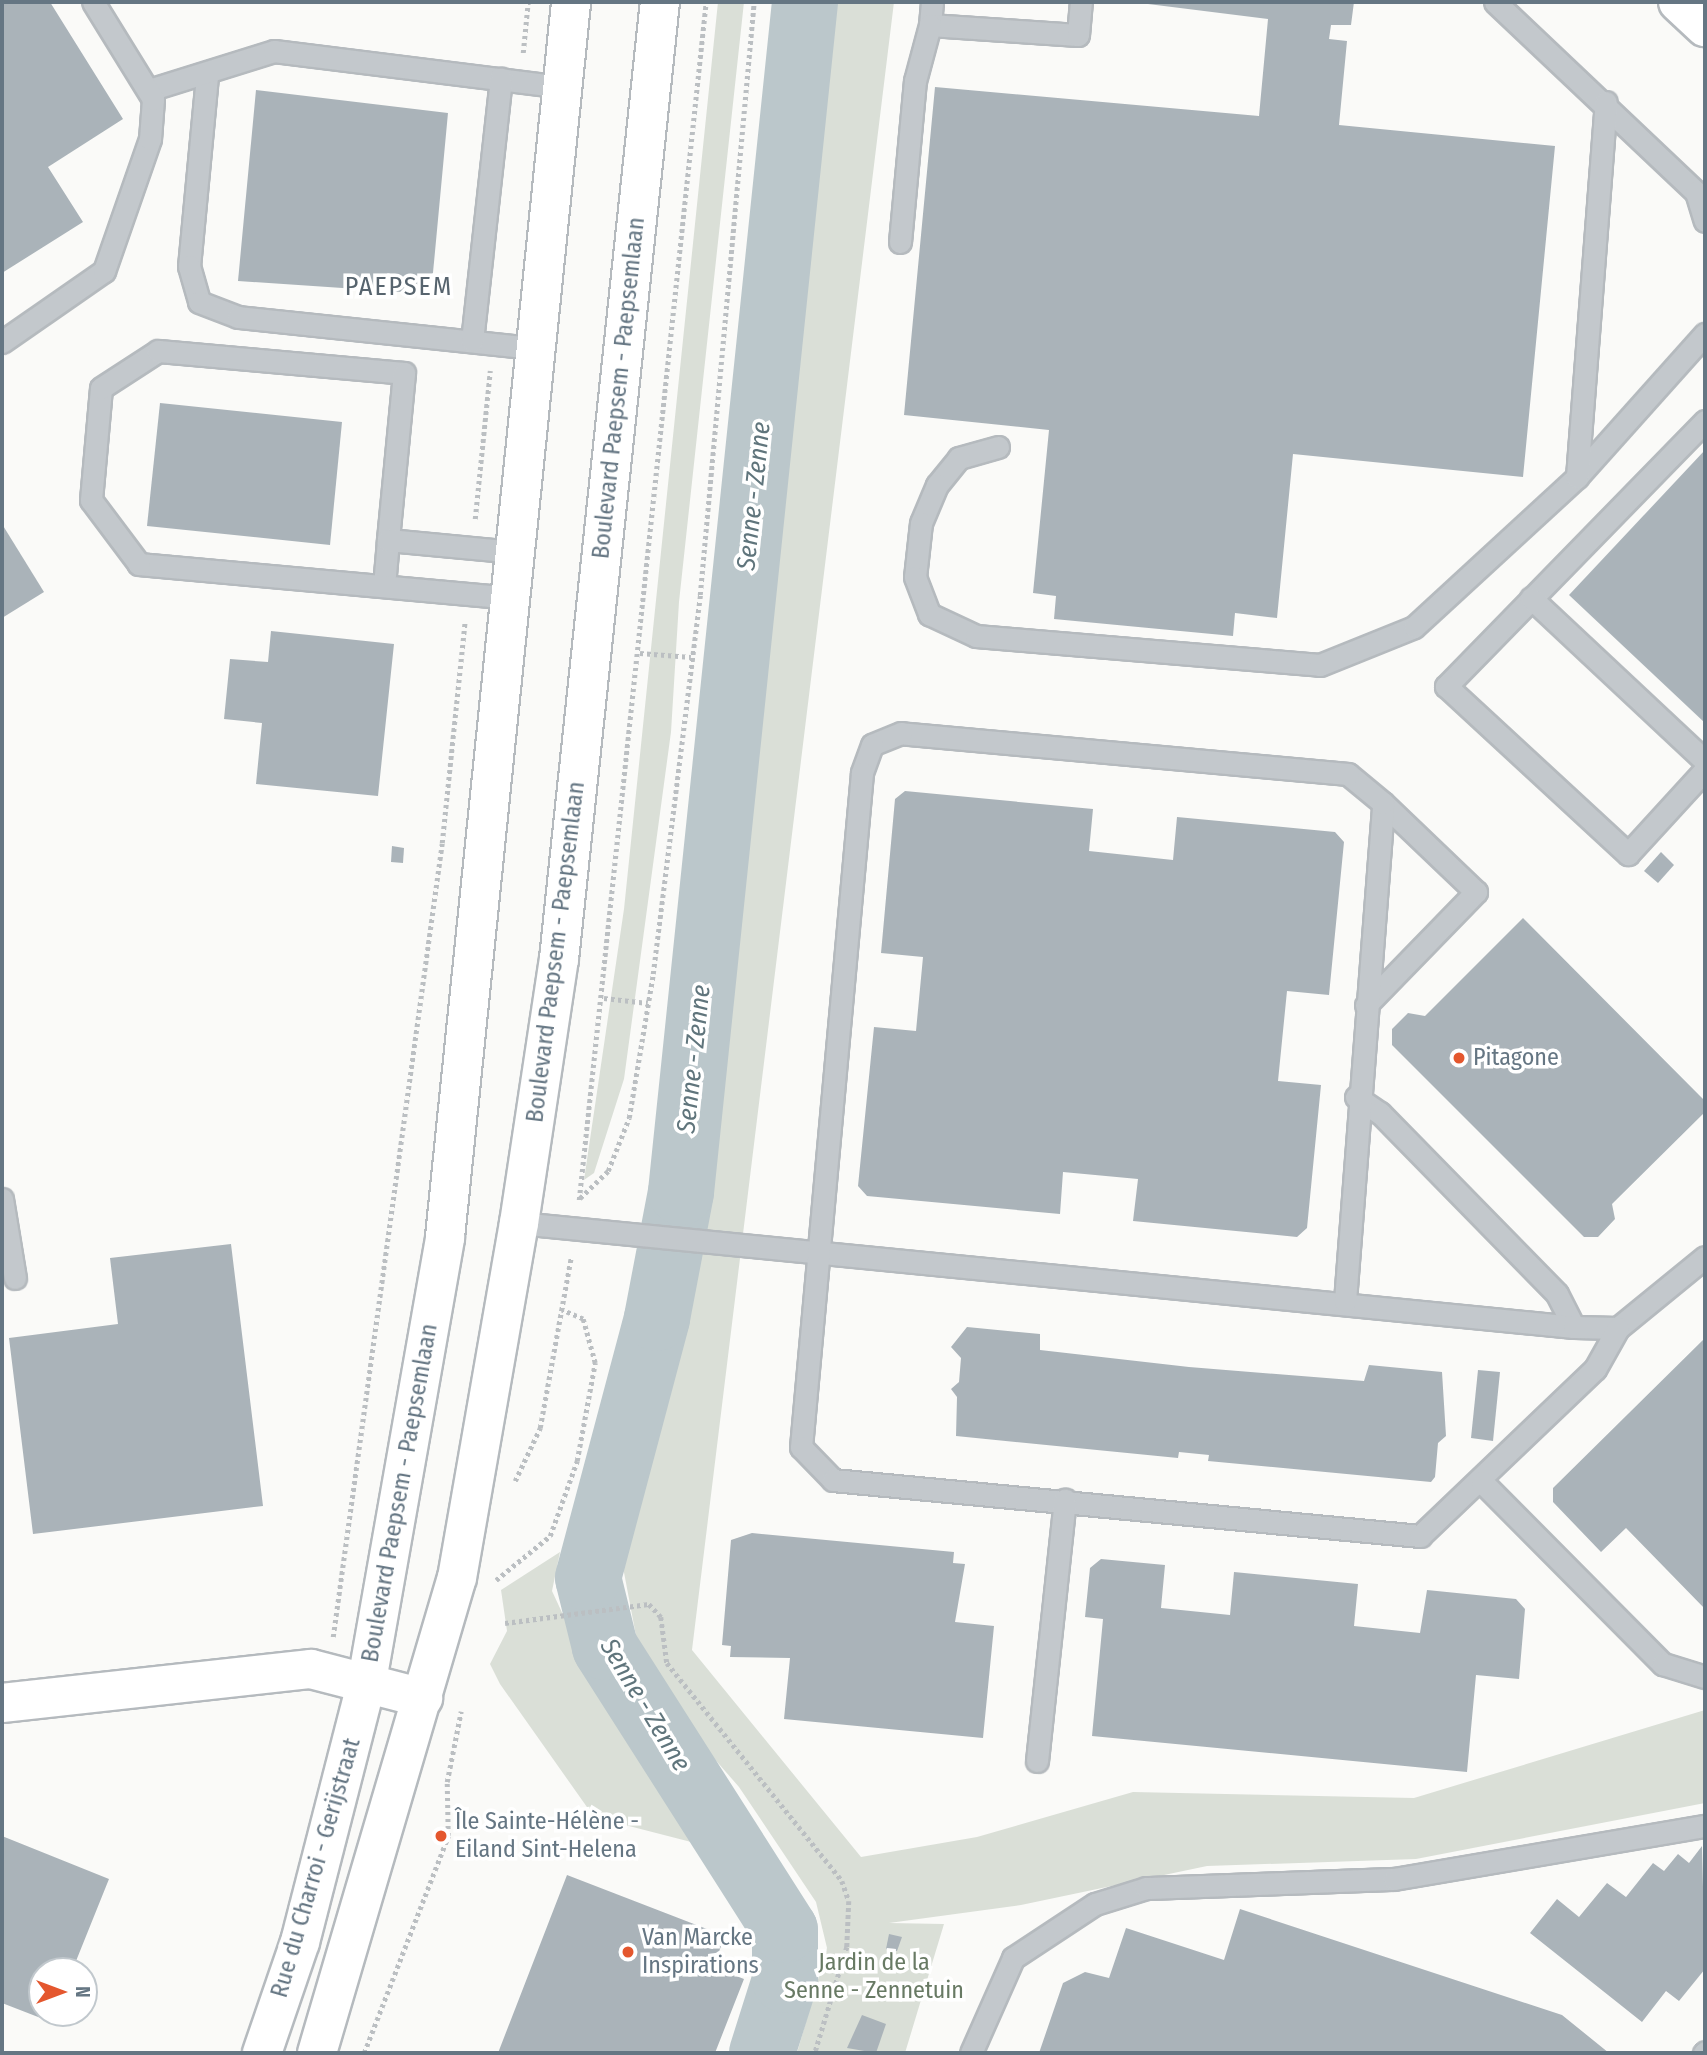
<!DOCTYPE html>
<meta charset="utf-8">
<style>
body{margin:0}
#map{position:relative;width:1707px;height:2055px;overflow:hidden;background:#fafaf8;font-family:"Fira Sans Condensed",sans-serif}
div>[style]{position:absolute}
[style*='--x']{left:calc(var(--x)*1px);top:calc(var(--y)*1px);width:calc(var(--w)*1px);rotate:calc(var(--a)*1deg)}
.green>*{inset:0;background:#dadfd7}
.river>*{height:66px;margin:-33px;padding:0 33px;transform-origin:33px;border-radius:33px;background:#bbc7cb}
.building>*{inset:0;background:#aab3b9}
.path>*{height:4.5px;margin-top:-2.25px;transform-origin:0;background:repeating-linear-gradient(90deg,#bbbfc2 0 3.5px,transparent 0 7px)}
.roads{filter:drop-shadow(2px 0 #b5babe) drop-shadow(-2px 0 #b5babe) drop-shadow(0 2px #b5babe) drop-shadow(0 -2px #b5babe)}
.service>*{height:21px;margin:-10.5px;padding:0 10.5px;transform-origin:10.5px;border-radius:10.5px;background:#c3c8cc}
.primary>*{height:38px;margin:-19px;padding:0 19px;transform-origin:19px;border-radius:19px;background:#fff}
.dots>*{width:19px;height:19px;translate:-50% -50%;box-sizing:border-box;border:4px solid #fff;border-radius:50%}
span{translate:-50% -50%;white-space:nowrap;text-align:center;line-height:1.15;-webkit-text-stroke:7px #fff;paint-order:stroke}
.street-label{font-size:24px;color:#657683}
.poi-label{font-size:24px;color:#657683}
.left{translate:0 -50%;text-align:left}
.park-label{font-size:24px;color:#687a64}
.neighbourhood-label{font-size:26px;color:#57646e;letter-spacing:2px}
.water-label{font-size:26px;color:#60757c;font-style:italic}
.frame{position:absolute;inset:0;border:4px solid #657683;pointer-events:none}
.north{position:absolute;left:28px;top:1957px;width:70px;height:70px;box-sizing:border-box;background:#fff;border:2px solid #c1c8cd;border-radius:50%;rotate:90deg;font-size:19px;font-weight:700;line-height:28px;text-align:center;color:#657683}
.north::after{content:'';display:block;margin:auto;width:24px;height:32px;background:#e4572e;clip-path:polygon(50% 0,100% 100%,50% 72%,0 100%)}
</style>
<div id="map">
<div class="green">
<div style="clip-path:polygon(718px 2px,744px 2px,679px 602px,671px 732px,624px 1079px,594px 1173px,584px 1180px,624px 909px)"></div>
<div style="clip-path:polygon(828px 2px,894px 2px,692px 1650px,861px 1857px,977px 1837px,1133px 1792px,1414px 1798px,1705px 1710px,1705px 1803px,1416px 1859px,1207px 1866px,1021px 1905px,889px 1923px,944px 1924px,905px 2053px,797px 2053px,827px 1948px,816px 1902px,739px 1787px,644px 1678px,619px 1546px,673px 1376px)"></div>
<div style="clip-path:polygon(560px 1552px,552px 1591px,578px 1647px,775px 1935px,760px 1944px,695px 1843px,594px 1817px,500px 1684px,490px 1664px,507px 1631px,501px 1590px)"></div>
</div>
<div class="river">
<div style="--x:762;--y:2053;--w:77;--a:-72.5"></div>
<div style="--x:785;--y:1980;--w:50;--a:-90"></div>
<div style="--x:785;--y:1930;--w:335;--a:-122.5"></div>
<div style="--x:605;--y:1647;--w:71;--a:-103.8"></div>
<div style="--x:588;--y:1578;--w:269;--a:-75.1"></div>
<div style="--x:657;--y:1318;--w:128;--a:-79.2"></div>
<div style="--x:681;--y:1192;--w:1196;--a:-84.05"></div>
</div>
<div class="building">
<div style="clip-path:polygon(2px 2px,50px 2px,123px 119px,48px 167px,83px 222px,2px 273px)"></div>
<div style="clip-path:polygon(1132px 2px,1354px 2px,1351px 25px,1331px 25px,1329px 39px,1347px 41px,1339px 125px,1555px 146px,1523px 477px,1293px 454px,1277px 618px,1235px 613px,1233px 636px,1054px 619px,1056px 596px,1033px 593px,1049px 430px,904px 415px,935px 87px,1259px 116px,1268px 19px)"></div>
<div style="clip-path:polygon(256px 90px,448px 113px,431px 294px,238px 281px)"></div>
<div style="clip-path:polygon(160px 403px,342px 422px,330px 545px,147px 526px)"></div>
<div style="clip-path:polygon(1705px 450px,1705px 723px,1569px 595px)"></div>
<div style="clip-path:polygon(2px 524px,44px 592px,2px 618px)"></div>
<div style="clip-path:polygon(271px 631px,394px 644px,378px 796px,256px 784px,262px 723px,224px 719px,230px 659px,268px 662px)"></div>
<div style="clip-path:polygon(905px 791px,1093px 809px,1089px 851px,1173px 860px,1177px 817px,1335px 832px,1344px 842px,1329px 995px,1287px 991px,1278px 1081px,1321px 1085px,1307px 1228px,1297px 1237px,1133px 1221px,1138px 1179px,1063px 1172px,1060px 1214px,867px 1196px,858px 1186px,874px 1027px,916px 1031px,923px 957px,881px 953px,895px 799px)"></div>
<div style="clip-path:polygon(392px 846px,404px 848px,403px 863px,391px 862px)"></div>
<div style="clip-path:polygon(1661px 852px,1674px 865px,1658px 883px,1644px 871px)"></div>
<div style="clip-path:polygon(1523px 918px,1705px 1101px,1705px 1112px,1612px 1204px,1615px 1219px,1598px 1237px,1584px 1237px,1392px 1045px,1392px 1029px,1408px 1013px,1425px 1016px)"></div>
<div style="clip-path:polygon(231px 1244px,263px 1506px,33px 1534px,9px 1338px,118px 1324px,110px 1258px)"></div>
<div style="clip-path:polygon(967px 1327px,1040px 1334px,1040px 1350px,1189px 1367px,1364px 1381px,1369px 1365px,1442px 1372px,1446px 1436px,1438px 1443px,1435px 1477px,1431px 1482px,1208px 1461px,1209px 1455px,1179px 1452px,1178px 1458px,956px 1436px,957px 1397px,951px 1389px,959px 1382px,961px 1358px,951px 1347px)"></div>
<div style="clip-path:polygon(1705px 1338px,1705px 1609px,1626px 1528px,1601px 1552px,1553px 1502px,1553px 1488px)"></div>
<div style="clip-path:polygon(1478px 1370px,1500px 1372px,1493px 1441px,1471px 1438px)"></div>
<div style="clip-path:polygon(752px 1533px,954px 1552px,953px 1563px,965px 1564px,955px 1622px,994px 1626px,983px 1738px,784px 1719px,790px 1658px,730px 1657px,731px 1646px,722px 1645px,731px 1540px)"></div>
<div style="clip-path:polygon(1101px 1559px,1165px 1565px,1161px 1608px,1230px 1615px,1234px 1572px,1358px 1584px,1354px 1626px,1420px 1633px,1427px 1590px,1516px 1599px,1525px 1609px,1519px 1679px,1476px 1675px,1467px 1772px,1092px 1736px,1103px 1619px,1085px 1617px,1090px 1568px)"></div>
<div style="clip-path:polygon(2px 1836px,109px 1879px,72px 1971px,42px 1971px,42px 2013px,55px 2013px,51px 2022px,2px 2003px)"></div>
<div style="clip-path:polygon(1702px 1846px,1705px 1969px,1679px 2001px,1666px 1991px,1642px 2022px,1530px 1933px,1557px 1899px,1579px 1917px,1607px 1883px,1626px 1897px,1653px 1863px,1664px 1871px,1678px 1854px,1689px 1863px)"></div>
<div style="clip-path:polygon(567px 1875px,725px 1936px,713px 1967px,744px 1979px,715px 2053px,498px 2053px)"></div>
<div style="clip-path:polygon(1240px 1909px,1562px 2015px,1609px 2053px,1039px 2053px,1063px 1983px,1085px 1972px,1109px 1978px,1126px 1928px,1224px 1960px)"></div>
<div style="clip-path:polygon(889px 1934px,902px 1937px,897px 1951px,886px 1949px)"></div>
<div style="clip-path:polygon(862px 2015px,886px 2024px,876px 2053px,847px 2048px)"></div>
</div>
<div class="path">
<div style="--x:523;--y:53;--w:51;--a:-84.4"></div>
<div style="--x:475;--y:519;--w:149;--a:-84.2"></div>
<div style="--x:640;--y:653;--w:51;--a:4.5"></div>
<div style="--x:604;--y:998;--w:44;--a:6.5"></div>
<div style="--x:580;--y:1198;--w:39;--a:-44"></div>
<div style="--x:608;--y:1171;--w:57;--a:-68.4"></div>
<div style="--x:629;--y:1118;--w:146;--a:-80.5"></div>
<div style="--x:653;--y:974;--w:382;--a:-82.9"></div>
<div style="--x:700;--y:595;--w:595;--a:-84.8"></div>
<div style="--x:579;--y:1200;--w:1205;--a:-83.95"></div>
<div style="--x:515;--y:1481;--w:59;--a:-64.7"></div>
<div style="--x:540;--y:1428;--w:174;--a:-79.7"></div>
<div style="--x:496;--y:1580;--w:70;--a:-39.2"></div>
<div style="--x:550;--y:1536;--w:80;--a:-70.2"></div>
<div style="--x:577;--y:1461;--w:100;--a:-79.6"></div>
<div style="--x:595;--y:1363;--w:46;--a:-105.3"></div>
<div style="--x:583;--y:1319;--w:23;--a:-157"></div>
<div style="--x:505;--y:1623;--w:145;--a:-7.5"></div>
<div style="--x:649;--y:1604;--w:18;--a:47"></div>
<div style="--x:661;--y:1617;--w:46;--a:82.6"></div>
<div style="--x:667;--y:1663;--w:280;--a:51.2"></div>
<div style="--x:842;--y:1881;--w:21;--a:71"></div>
<div style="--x:849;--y:1901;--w:46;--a:92.5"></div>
<div style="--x:847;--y:1947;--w:111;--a:106.8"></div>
<div style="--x:333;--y:1637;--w:801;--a:-82.18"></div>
<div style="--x:442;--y:843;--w:222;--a:-84.1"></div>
<div style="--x:364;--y:2053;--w:233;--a:-68.8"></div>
<div style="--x:448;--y:1836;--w:54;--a:-91.1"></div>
<div style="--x:447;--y:1782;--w:72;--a:-78.8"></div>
</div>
<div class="roads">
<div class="service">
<div style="--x:932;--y:2;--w:23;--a:95"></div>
<div style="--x:930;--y:25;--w:148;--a:3.9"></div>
<div style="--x:1078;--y:35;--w:33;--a:-85"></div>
<div style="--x:1495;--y:2;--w:277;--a:43.4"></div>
<div style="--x:1696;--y:192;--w:30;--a:73"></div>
<div style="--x:207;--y:76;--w:191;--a:95.4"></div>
<div style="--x:189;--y:266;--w:37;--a:74"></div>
<div style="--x:199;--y:302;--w:42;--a:21"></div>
<div style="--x:238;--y:317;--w:299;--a:6"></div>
<div style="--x:149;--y:90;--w:131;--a:-17.3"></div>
<div style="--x:274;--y:51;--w:290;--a:7.1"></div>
<div style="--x:900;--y:242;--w:162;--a:-84.7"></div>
<div style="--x:915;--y:81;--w:58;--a:-75"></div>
<div style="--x:472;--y:341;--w:264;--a:-83.7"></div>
<div style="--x:2;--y:342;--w:124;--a:-34.8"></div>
<div style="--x:104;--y:271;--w:140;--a:-70.8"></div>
<div style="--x:150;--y:139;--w:40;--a:-85.7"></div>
<div style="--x:153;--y:99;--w:114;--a:-121.7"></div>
<div style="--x:1705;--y:421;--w:371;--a:134.3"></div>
<div style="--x:1446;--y:686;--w:248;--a:42.7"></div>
<div style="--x:1628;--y:854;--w:114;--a:-47.5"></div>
<div style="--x:998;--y:447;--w:41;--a:164.2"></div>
<div style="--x:959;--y:458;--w:35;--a:129"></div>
<div style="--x:937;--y:485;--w:41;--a:112.8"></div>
<div style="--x:921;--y:523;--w:54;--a:96.3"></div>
<div style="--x:915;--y:577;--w:40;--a:69"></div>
<div style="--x:929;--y:614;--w:52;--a:25.1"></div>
<div style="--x:976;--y:636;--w:345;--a:4.8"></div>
<div style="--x:1320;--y:665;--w:101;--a:-22"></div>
<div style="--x:1414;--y:627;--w:222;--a:-42.6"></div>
<div style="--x:1577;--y:477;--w:192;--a:-48.2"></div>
<div style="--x:1577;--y:477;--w:376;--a:-85.6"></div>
<div style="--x:384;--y:586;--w:46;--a:-85"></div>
<div style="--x:512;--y:598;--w:375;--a:-174.8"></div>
<div style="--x:139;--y:564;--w:80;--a:-126.9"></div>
<div style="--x:91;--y:500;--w:112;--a:-84.9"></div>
<div style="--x:101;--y:388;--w:68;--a:-33"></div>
<div style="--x:158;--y:351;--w:247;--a:5.1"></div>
<div style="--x:404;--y:373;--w:168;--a:95.5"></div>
<div style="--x:388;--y:540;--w:129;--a:5.4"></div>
<div style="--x:1531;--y:598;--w:238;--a:43.1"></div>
<div style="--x:1366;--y:1005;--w:158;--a:-45.8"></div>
<div style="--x:1476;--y:892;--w:129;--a:-136.3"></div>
<div style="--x:1356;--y:1097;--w:29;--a:34"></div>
<div style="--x:1380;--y:1113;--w:253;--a:45.6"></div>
<div style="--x:1557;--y:1294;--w:37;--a:63"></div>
<div style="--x:2;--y:1199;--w:80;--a:80.7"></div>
<div style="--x:519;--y:1223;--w:1060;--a:5.63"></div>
<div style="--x:1574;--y:1327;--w:44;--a:1.3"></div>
<div style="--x:1618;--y:1328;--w:112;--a:-39.2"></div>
<div style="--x:1345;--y:1301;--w:499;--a:-85.6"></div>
<div style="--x:1383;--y:803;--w:45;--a:-140.4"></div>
<div style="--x:1348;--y:774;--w:449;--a:-174.8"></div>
<div style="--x:901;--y:733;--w:31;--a:158"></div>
<div style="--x:872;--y:745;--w:30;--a:110"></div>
<div style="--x:862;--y:773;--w:677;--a:95.17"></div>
<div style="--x:801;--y:1447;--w:46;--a:45.9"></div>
<div style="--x:833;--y:1480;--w:590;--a:5.45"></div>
<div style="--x:1420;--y:1536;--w:242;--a:-43.7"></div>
<div style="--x:1595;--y:1369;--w:47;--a:-60.7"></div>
<div style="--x:1482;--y:1482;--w:257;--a:45.2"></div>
<div style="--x:1663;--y:1664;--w:44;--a:17.2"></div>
<div style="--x:1037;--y:1761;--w:263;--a:-83.9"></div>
<div style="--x:971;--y:2053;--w:104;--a:-66.1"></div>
<div style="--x:1013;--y:1958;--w:98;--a:-33.4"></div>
<div style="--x:1095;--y:1904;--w:53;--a:-17.4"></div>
<div style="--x:1146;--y:1888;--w:248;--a:-2.1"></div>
<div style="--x:1394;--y:1879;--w:315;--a:-9.7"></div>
<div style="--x:1704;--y:2053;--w:1;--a:-45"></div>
</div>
<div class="primary">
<div style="--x:1678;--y:2;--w:37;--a:43"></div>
<div style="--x:2;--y:1703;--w:311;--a:-6.3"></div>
<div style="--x:311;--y:1669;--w:116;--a:14.5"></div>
<div style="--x:262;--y:2053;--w:117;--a:-71.1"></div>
<div style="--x:300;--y:1942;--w:269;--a:-75.6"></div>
<div style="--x:367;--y:1681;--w:451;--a:-80"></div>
<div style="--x:445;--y:1237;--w:1241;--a:-84.17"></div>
<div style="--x:317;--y:2053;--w:495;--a:-73.6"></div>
<div style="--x:457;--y:1578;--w:360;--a:-80.1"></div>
<div style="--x:519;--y:1223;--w:267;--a:-81.4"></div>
<div style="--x:559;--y:959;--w:962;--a:-83.98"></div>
</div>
</div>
<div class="dots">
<div style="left:1459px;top:1058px;background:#e4572e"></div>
<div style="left:441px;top:1836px;background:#e4572e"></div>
<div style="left:628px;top:1952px;background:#e4572e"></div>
</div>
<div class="street-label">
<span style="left:619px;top:388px;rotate:-84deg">Boulevard Paepsem - Paepsemlaan</span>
<span style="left:556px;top:952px;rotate:-83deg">Boulevard Paepsem - Paepsemlaan</span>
<span style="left:400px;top:1493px;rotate:-80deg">Boulevard Paepsem - Paepsemlaan</span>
<span style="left:316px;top:1868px;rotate:-74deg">Rue du Charroi - Gerijstraat</span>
</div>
<div class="poi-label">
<span class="left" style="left:1473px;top:1058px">Pitagone</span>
<span class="left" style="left:455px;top:1836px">Île Sainte-Hélène -<br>Eiland Sint-Helena</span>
<span class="left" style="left:642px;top:1952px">Van Marcke<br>Inspirations</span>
</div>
<div class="park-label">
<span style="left:874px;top:1977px">Jardin de la<br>Senne - Zennetuin</span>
</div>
<div class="neighbourhood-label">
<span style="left:399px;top:287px">PAEPSEM</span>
</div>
<div class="water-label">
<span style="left:754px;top:496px;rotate:-84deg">Senne - Zenne</span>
<span style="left:694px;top:1059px;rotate:-84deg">Senne - Zenne</span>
<span style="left:645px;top:1705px;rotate:59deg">Senne - Zenne</span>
</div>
<div class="frame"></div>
<div class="north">N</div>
</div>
